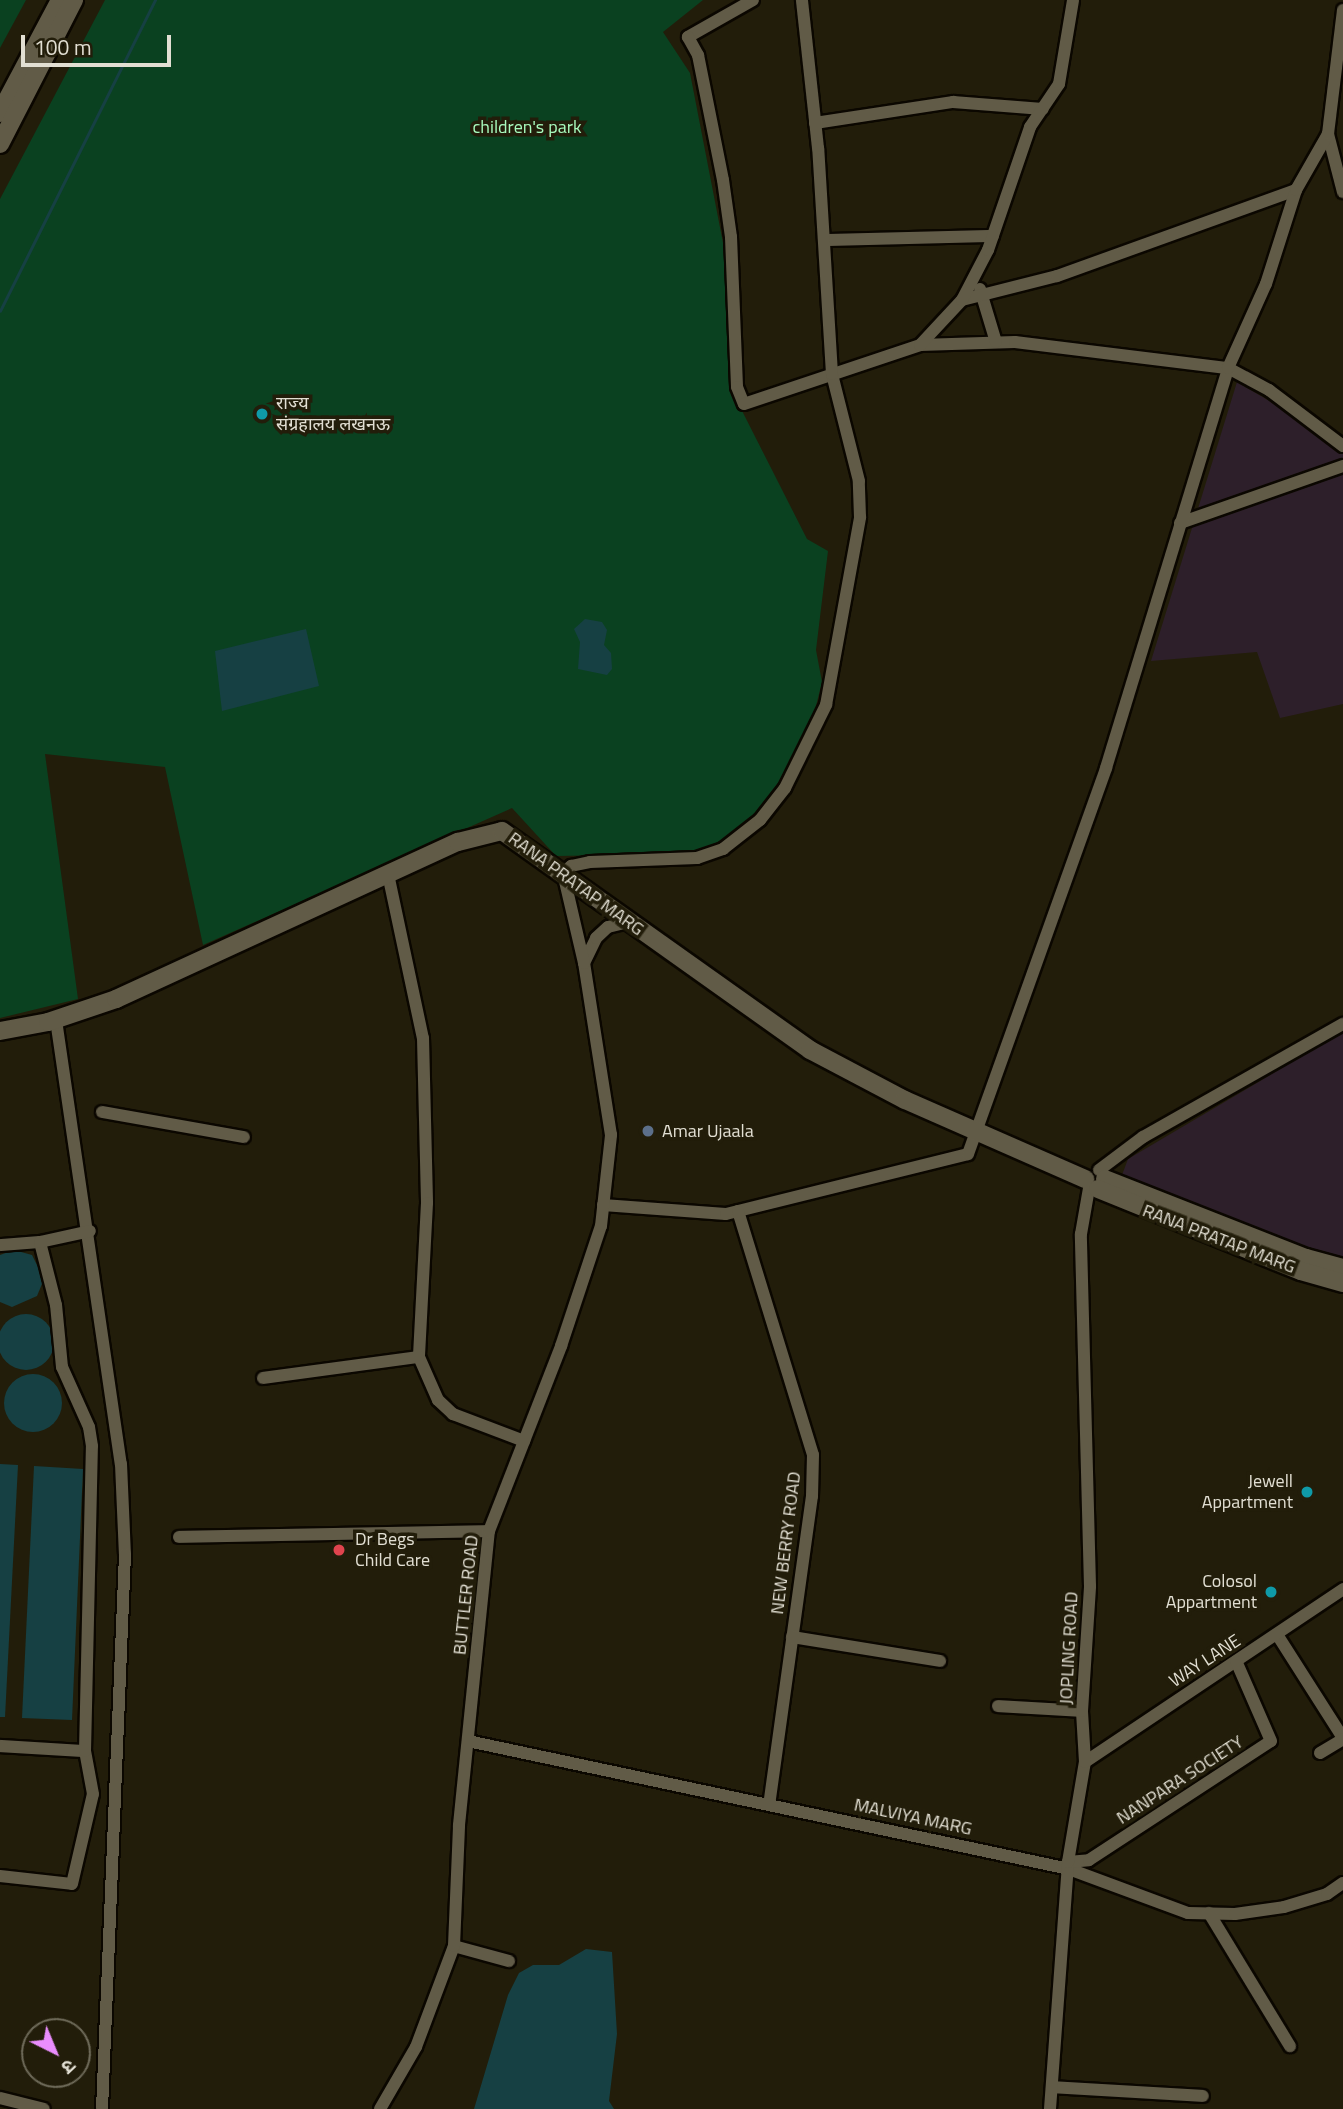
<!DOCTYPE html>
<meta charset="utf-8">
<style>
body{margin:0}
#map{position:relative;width:1343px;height:2109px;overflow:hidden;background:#221d0a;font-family:"Titillium Web","Noto Sans Devanagari",sans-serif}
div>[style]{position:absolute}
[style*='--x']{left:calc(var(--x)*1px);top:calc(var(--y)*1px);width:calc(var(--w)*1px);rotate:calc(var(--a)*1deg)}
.commercial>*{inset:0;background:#2d1f2a}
.green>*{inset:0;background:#0a4120}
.water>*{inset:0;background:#164043}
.round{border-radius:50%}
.stream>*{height:2.5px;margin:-1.25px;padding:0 1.25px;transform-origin:1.25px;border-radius:1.25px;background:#164043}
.roads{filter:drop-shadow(2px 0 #0b0700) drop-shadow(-2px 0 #0b0700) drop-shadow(0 2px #0b0700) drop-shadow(0 -2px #0b0700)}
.street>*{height:12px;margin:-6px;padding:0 6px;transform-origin:6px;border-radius:6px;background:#615b47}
.secondary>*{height:18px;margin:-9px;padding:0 9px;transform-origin:9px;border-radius:9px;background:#615b47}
.dots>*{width:19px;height:19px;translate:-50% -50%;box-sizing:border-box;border:4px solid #221d0a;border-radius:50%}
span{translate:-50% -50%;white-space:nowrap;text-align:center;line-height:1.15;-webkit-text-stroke:7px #221d0a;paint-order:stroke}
.park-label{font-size:18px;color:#a8fbbe}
.poi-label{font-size:18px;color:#e2dfd3}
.left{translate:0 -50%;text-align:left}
.right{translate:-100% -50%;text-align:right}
.street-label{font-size:18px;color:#e2dfd3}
.north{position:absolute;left:21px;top:2018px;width:70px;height:70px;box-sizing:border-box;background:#221d0a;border:2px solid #6f6b5a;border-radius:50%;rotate:137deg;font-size:19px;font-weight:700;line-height:28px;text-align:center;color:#e2dfd3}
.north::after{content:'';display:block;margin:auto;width:24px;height:32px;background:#ea8dfd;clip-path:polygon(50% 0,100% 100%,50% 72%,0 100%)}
.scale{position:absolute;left:21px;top:35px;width:150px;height:32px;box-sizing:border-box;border:4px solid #e2dfd3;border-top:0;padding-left:9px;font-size:21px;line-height:24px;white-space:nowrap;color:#e2dfd3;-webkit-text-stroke:5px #221d0a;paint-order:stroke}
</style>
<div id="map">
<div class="commercial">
<div style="clip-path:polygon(1237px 382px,1305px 422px,1343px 454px,1343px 704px,1280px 718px,1257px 652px,1151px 661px)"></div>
<div style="clip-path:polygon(1343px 1032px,1343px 1265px,1122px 1175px,1128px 1159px)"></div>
</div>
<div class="green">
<div style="clip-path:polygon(0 0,26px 0,0 48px)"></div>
<div style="clip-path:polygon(105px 0,703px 0,663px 32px,690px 73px,724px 248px,731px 389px,807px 539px,828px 551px,816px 650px,822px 682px,809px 734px,776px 793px,732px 835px,706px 848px,678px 854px,556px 856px,512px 808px,203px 945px,165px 767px,45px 754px,78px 999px,0 1018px,0 199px)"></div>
</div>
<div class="water">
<div style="clip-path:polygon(585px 619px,602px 622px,607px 630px,604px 645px,611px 653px,612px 669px,607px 675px,578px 669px,580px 642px,574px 629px)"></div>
<div style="clip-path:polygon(306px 629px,319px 686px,222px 711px,215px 651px)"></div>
<div style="clip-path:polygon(14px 1250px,32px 1255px,44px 1279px,37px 1296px,12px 1307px,0 1302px,0 1255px)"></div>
<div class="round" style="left:-2px;top:1314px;width:56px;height:56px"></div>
<div class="round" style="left:4px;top:1374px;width:58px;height:58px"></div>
<div style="clip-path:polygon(0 1464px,18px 1465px,5px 1717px,0 1717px)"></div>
<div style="clip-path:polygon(34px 1466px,83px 1469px,72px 1720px,22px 1718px)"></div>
<div style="clip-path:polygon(586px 1949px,612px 1952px,617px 2034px,609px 2101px,614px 2109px,474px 2109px,508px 1995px,519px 1973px,533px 1965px,559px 1965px)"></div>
</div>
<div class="stream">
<div style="--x:0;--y:311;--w:347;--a:-63.5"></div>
</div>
<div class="roads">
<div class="street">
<div style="--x:753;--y:0;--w:75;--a:150.4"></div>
<div style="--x:688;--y:37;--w:21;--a:61"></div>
<div style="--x:698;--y:55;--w:127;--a:78.7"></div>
<div style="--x:723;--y:180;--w:58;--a:82"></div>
<div style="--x:731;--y:237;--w:150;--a:87.7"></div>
<div style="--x:737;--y:387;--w:18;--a:68"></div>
<div style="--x:744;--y:404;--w:186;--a:-18.5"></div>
<div style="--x:920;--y:345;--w:95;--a:-1.8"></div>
<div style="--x:1015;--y:342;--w:215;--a:7"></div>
<div style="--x:1228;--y:368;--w:47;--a:28.2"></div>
<div style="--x:1269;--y:390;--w:93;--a:37.1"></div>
<div style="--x:815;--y:123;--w:140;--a:-8.7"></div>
<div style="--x:953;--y:102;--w:90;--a:4.4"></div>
<div style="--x:1328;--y:134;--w:60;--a:75.5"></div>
<div style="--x:824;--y:240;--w:169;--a:-1.4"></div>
<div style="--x:980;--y:289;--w:55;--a:73.2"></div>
<div style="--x:962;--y:300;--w:98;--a:-14.2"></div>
<div style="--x:1057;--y:276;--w:254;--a:-19.8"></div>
<div style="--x:920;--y:345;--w:62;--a:-47"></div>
<div style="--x:962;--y:300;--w:56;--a:-62.5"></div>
<div style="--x:988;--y:250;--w:130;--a:-71.1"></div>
<div style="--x:1030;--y:127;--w:52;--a:-56"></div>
<div style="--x:1059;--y:84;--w:85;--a:-80.5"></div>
<div style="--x:1180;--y:523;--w:173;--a:-19.3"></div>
<div style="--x:388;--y:874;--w:168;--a:78"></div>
<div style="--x:423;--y:1038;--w:165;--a:88.6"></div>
<div style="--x:427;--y:1203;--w:154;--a:93"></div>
<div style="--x:419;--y:1357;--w:47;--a:66.2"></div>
<div style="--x:438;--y:1400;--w:21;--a:43"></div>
<div style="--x:453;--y:1414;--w:76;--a:20.8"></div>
<div style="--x:584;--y:963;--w:28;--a:-64"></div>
<div style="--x:596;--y:938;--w:16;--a:-43"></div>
<div style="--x:608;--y:927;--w:21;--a:-14"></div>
<div style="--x:56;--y:1020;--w:449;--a:81.7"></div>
<div style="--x:121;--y:1464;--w:90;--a:87.5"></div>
<div style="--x:125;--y:1554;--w:555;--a:92.37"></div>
<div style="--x:102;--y:1112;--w:144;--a:10"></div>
<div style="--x:1099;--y:1170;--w:55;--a:-36.9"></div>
<div style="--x:1143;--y:1137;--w:230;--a:-29.5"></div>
<div style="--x:603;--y:1205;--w:123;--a:4.2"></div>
<div style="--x:726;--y:1214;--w:249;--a:-13.9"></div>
<div style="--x:968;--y:1154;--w:410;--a:-70.3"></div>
<div style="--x:1106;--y:768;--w:418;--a:-73"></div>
<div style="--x:1228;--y:368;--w:92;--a:-65.7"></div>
<div style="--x:1266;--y:284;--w:99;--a:-72.3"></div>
<div style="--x:1296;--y:190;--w:64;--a:-60.3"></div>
<div style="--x:1328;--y:134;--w:125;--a:-83.1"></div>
<div style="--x:738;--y:1211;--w:255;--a:72.9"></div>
<div style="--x:813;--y:1455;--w:41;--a:91.4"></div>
<div style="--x:812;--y:1496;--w:312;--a:97.9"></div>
<div style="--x:0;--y:1245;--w:40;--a:-4.3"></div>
<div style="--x:263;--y:1378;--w:157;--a:-7.7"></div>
<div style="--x:179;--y:1537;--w:310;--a:-1.1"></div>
<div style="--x:1278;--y:1636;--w:121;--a:57.5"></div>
<div style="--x:792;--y:1637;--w:150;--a:9.2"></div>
<div style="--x:998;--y:1706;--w:84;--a:3.4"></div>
<div style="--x:468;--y:1741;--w:614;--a:12.02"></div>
<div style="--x:1069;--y:1869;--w:127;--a:20.3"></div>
<div style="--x:1188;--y:1913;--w:47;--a:1.2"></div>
<div style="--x:1235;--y:1914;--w:49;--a:-8.1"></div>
<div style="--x:1284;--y:1907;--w:45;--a:-16.8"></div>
<div style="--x:1327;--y:1894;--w:19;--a:-35"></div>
<div style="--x:0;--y:1746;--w:85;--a:3.4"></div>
<div style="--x:1320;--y:1753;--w:27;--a:-31"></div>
<div style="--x:1085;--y:1762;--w:311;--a:-33.8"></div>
<div style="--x:1068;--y:1862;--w:21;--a:-5"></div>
<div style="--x:1089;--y:1860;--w:217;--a:-33.2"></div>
<div style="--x:1271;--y:1741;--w:87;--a:-113.6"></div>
<div style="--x:0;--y:1876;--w:72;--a:6.3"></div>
<div style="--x:72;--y:1884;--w:92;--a:-76.9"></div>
<div style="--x:93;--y:1794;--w:44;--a:-100.5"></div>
<div style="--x:85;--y:1751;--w:305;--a:-88.7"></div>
<div style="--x:92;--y:1446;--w:19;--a:-99"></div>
<div style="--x:89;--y:1427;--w:66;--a:-114.2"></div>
<div style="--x:62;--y:1367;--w:62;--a:-95.5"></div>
<div style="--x:56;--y:1305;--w:65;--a:-104.3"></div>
<div style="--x:40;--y:1242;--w:51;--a:-12.4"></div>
<div style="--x:1209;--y:1913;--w:156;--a:58.7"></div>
<div style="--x:454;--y:1946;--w:57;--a:15.3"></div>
<div style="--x:1052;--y:2087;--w:151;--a:3.4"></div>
<div style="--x:0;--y:2098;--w:45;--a:14"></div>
<div style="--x:380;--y:2109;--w:72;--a:-59.9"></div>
<div style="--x:416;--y:2047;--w:108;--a:-69.4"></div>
<div style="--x:454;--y:1946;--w:121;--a:-87.6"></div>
<div style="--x:459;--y:1825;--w:296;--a:-84.2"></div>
<div style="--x:489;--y:1531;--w:199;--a:-68.7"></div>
<div style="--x:561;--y:1346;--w:126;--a:-71.6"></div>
<div style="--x:601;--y:1226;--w:92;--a:-83.7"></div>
<div style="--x:611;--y:1135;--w:174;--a:-98.9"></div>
<div style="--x:584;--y:963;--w:92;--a:-103.1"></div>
<div style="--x:563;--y:873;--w:11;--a:-41"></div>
<div style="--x:571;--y:866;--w:19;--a:-12"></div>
<div style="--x:590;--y:862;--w:107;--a:-2.1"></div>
<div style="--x:697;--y:858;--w:28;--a:-19"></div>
<div style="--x:723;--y:849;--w:47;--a:-38.1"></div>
<div style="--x:760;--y:820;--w:41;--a:-52"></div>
<div style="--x:785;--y:788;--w:93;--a:-63.7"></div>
<div style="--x:826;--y:705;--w:191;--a:-79.7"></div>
<div style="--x:860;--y:517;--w:36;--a:-92"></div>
<div style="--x:859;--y:481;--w:110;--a:-104.2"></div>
<div style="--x:832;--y:374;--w:226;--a:-93.5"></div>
<div style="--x:818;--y:148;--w:149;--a:-96.2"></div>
<div style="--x:1050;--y:2109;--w:248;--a:-85.8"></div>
<div style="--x:1068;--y:1862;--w:101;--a:-80.4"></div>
<div style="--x:1085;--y:1762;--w:51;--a:-93.4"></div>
<div style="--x:1082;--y:1711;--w:125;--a:-86.3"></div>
<div style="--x:1090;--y:1586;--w:352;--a:-91.5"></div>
<div style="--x:1081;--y:1234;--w:47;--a:-80.1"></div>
</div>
<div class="secondary">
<div style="--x:0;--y:113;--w:128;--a:-62"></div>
<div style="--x:0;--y:144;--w:162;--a:-62.8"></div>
<div style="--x:0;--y:1031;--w:49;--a:-10.6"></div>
<div style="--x:48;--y:1022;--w:72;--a:-18.7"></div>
<div style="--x:116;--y:999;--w:376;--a:-24.7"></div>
<div style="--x:458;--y:842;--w:45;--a:-14"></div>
<div style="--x:502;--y:831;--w:378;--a:35.4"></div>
<div style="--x:810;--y:1050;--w:107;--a:27.8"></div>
<div style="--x:905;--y:1100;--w:197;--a:23.7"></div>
<div style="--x:1105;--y:1179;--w:216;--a:21.5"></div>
<div style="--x:1306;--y:1258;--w:38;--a:15"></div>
<div style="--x:1098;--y:1189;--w:219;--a:22"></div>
<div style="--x:1301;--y:1271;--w:44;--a:15.9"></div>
</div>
</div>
<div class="dots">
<div style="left:262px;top:414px;background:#0f9aa8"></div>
<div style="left:648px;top:1131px;background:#5c6f8a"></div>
<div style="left:1307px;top:1492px;background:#0f9aa8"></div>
<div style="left:339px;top:1550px;background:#e0444e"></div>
<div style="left:1271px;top:1592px;background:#0f9aa8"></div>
</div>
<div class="park-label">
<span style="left:527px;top:127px">children's park</span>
</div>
<div class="poi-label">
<span class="left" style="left:276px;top:414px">राज्य<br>संग्रहालय लखनऊ</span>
<span class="left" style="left:662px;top:1131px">Amar Ujaala</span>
<span class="right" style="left:1293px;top:1492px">Jewell<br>Appartment</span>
<span class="left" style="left:355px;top:1550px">Dr Begs<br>Child Care</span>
<span class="right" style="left:1257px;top:1592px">Colosol<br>Appartment</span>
</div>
<div class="street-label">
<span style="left:576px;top:884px;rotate:36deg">RANA PRATAP MARG</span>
<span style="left:1219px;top:1239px;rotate:21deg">RANA PRATAP MARG</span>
<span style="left:786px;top:1543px;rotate:-83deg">NEW BERRY ROAD</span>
<span style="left:466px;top:1595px;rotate:-84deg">BUTTLER ROAD</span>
<span style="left:1069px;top:1648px;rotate:-87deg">JOPLING ROAD</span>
<span style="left:1205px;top:1661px;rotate:-33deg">WAY LANE</span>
<span style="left:1180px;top:1780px;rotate:-33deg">NANPARA SOCIETY</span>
<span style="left:913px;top:1817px;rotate:12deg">MALVIYA MARG</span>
</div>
<div class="north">उ</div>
<div class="scale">100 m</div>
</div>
